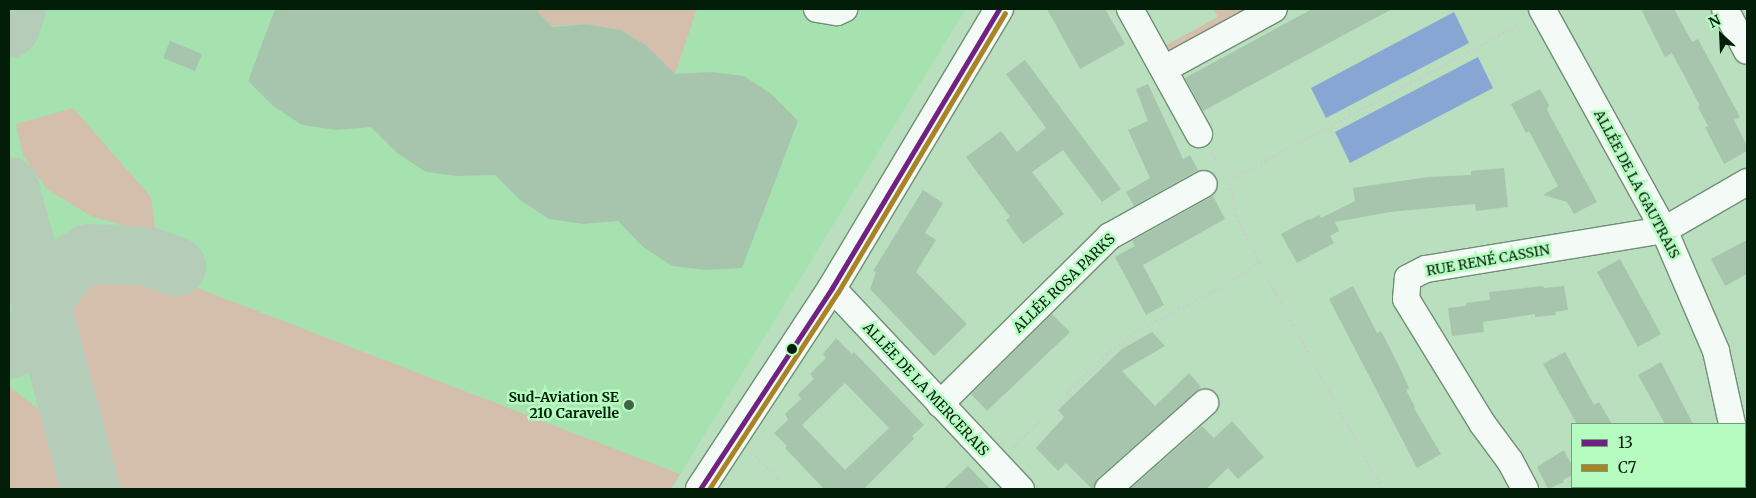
<!DOCTYPE html>
<meta charset="utf-8">
<style>
body{margin:0}
#map{position:relative;width:1756px;height:498px;overflow:hidden;background:#b9dfbf;font-family:Merriweather,serif}
div>[style]{position:absolute}
[style*='--x']{left:calc(var(--x)*1px);top:calc(var(--y)*1px);width:calc(var(--w)*1px);rotate:calc(var(--a)*1deg)}
.built>*{inset:0;background:#a6e2b0}
.green>*{inset:0;background:#d3bfab}
.water>*{inset:0;background:#88a6d3}
.taxiway>*{height:59px;margin:-29.5px;padding:0 29.5px;transform-origin:29.5px;border-radius:29.5px;background:#b4ccb8}
.building>*{inset:0;background:#a7c5ac}
.path>*{height:3px;margin-top:-1.5px;transform-origin:0;background:repeating-linear-gradient(90deg,#c6d1c8 0 2.5px,transparent 0 5px)}
.roads{filter:drop-shadow(1px 0 #708f76) drop-shadow(-1px 0 #708f76) drop-shadow(0 1px #708f76) drop-shadow(0 -1px #708f76)}
.minor>*{height:26px;margin:-13px;padding:0 13px;transform-origin:13px;border-radius:13px;background:#f4faf5}
.tertiary>*{height:28px;margin:-14px;padding:0 14px;transform-origin:14px;border-radius:14px;background:#f4faf5}
.bus-1>*{height:5px;margin:-2.5px;padding:0 2.5px;transform-origin:2.5px;border-radius:2.5px;background:#6f2282}
.bus-2>*{height:5px;margin:-2.5px;padding:0 2.5px;transform-origin:2.5px;border-radius:2.5px;background:#a98427}
.dots>*{width:14px;height:14px;translate:-50% -50%;box-sizing:border-box;border:2px solid #b6fcc1;border-radius:50%}
span{translate:-50% -50%;white-space:nowrap;text-align:center;line-height:1.15;-webkit-text-stroke:5px #b6fcc1;paint-order:stroke}
.street-label{font-size:14px;color:#021e09}
.poi-label{font-size:14px;color:#021e09;font-weight:700}
.right{translate:-100% -50%;text-align:right}
.frame{position:absolute;inset:0;border:10px solid #021e09;pointer-events:none}
.legend{position:absolute;left:1571px;top:423px;width:175px;height:65px;box-sizing:border-box;background:#b6fcc1;border:1px solid #6ea377;margin:0;padding:6px 9px;list-style:none;font-size:15px;color:#021e09}
.legend li{display:flex;align-items:center;gap:10px;height:25px}
.legend b{width:25px;border:1px solid #6ea377}
.north{position:absolute;left:1696px;top:10px;width:50px;height:50px;-webkit-text-stroke:4px #b6fcc1;paint-order:stroke;rotate:335deg;font-size:14px;font-weight:700;line-height:20px;text-align:center;color:#021e09}
.north::after{content:'';display:block;margin:auto;width:18px;height:22px;background:#021e09;clip-path:polygon(50% 0,100% 100%,50% 72%,0 100%)}
</style>
<div id="map">
<div class="built">
<div style="clip-path:polygon(9px 9px,966px 9px,671px 489px,9px 489px)"></div>
</div>
<div class="green">
<div style="clip-path:polygon(535px 9px,697px 9px,675px 74px,647px 46px,621px 30px,587px 24px,550px 26px)"></div>
<div style="clip-path:polygon(1213px 9px,1263px 9px,1169px 59px,1163px 47px,1218px 17px)"></div>
<div style="clip-path:polygon(73px 108px,151px 197px,156px 235px,91px 216px,47px 189px,23px 155px,16px 124px)"></div>
<div style="clip-path:polygon(133px 272px,161px 274px,680px 474px,671px 489px,108px 489px,68px 332px,74px 307px,92px 285px,110px 277px)"></div>
<div style="clip-path:polygon(9px 386px,53px 421px,70px 489px,9px 489px)"></div>
</div>
<div class="water">
<div style="clip-path:polygon(1454px 12px,1469px 43px,1326px 118px,1311px 88px)"></div>
<div style="clip-path:polygon(1478px 57px,1493px 88px,1350px 163px,1335px 132px)"></div>
</div>
<div class="taxiway">
<div style="--x:9;--y:28;--w:20;--a:-70"></div>
<div style="--x:9;--y:186;--w:314;--a:75"></div>
<div style="--x:9;--y:349;--w:21;--a:-29"></div>
<div style="--x:27;--y:339;--w:17;--a:-54"></div>
<div style="--x:37;--y:325;--w:19;--a:-74"></div>
<div style="--x:42;--y:307;--w:28;--a:-63"></div>
<div style="--x:55;--y:282;--w:22;--a:-51"></div>
<div style="--x:69;--y:265;--w:22;--a:-32"></div>
<div style="--x:88;--y:253;--w:60;--a:2.9"></div>
<div style="--x:148;--y:256;--w:30;--a:20"></div>
</div>
<div class="building">
<div style="clip-path:polygon(275px 9px,535px 9px,552px 27px,587px 24px,621px 30px,647px 46px,675px 74px,711px 72px,744px 76px,770px 93px,798px 121px,742px 268px,706px 270px,672px 266px,643px 247px,618px 221px,583px 224px,549px 219px,520px 200px,495px 175px,457px 176px,426px 172px,397px 153px,371px 127px,336px 130px,302px 125px,296px 121px,273px 106px,248px 81px)"></div>
<div style="clip-path:polygon(1047px 9px,1105px 9px,1125px 44px,1080px 69px)"></div>
<div style="clip-path:polygon(1312px 9px,1392px 9px,1203px 111px,1185px 78px)"></div>
<div style="clip-path:polygon(1641px 9px,1674px 9px,1692px 42px,1698px 39px,1740px 117px,1734px 120px,1747px 146px,1747px 151px,1724px 164px,1705px 127px,1708px 126px,1698px 107px,1700px 106px,1686px 79px,1672px 53px,1665px 57px)"></div>
<div style="clip-path:polygon(170px 41px,202px 54px,195px 71px,163px 58px)"></div>
<div style="clip-path:polygon(1025px 60px,1121px 189px,1102px 202px,1063px 150px,1032px 172px,1064px 214px,1023px 244px,1006px 220px,1010px 217px,966px 157px,1001px 131px,1017px 152px,1046px 128px,1006px 74px)"></div>
<div style="clip-path:polygon(1148px 84px,1183px 159px,1190px 155px,1198px 170px,1134px 206px,1126px 192px,1150px 178px,1128px 130px,1148px 121px,1136px 89px)"></div>
<div style="clip-path:polygon(1540px 89px,1549px 105px,1547px 110px,1597px 202px,1574px 214px,1567px 202px,1543px 195px,1558px 186px,1529px 131px,1526px 133px,1511px 104px)"></div>
<div style="clip-path:polygon(1504px 168px,1508px 207px,1476px 211px,1475px 204px,1463px 205px,1390px 212px,1335px 222px,1339px 231px,1330px 236px,1334px 243px,1297px 263px,1281px 234px,1309px 219px,1310px 220px,1319px 215px,1321px 218px,1355px 201px,1353px 188px,1428px 177px,1471px 175px,1471px 171px)"></div>
<div style="clip-path:polygon(923px 190px,943px 203px,925px 233px,936px 240px,916px 272px,967px 324px,934px 356px,870px 289px,876px 272px,873px 271px)"></div>
<div style="clip-path:polygon(1213px 196px,1225px 219px,1143px 265px,1164px 305px,1146px 315px,1115px 257px,1135px 246px,1132px 241px)"></div>
<div style="clip-path:polygon(1747px 240px,1747px 274px,1725px 286px,1711px 259px)"></div>
<div style="clip-path:polygon(1620px 259px,1661px 334px,1638px 347px,1597px 272px)"></div>
<div style="clip-path:polygon(1353px 286px,1377px 333px,1381px 331px,1396px 360px,1409px 388px,1406px 390px,1415px 407px,1414px 408px,1441px 454px,1417px 468px,1329px 299px)"></div>
<div style="clip-path:polygon(1543px 286px,1544px 288px,1564px 286px,1568px 310px,1555px 312px,1556px 315px,1535px 317px,1535px 314px,1483px 322px,1484px 332px,1452px 336px,1448px 308px,1466px 306px,1466px 303px,1490px 300px,1489px 292px)"></div>
<div style="clip-path:polygon(1052px 314px,1070px 332px,987px 411px,971px 394px)"></div>
<div style="clip-path:polygon(1152px 332px,1165px 346px,1122px 371px,1155px 406px,1189px 373px,1201px 387px,1098px 478px,1092px 489px,1066px 463px,1058px 471px,1036px 448px,1064px 417px,1058px 410px,1122px 349px)"></div>
<div style="clip-path:polygon(evenodd,836px 338px,852px 354px,854px 352px,924px 425px,912px 436px,914px 439px,864px 489px,824px 489px,785px 448px,787px 446px,774px 433px,788px 420px,785px 414px,801px 399px,798px 394px,814px 379px,810px 374px,826px 358px,823px 354px,836px 338px,845px 383px,889px 428px,845px 470px,802px 425px,845px 383px)"></div>
<div style="clip-path:polygon(1565px 352px,1594px 405px,1599px 402px,1612px 424px,1577px 424px,1543px 364px)"></div>
<div style="clip-path:polygon(1661px 362px,1693px 424px,1665px 424px,1638px 375px)"></div>
<div style="clip-path:polygon(1232px 421px,1264px 457px,1238px 479px,1228px 468px,1206px 489px,1130px 489px,1202px 426px,1214px 438px)"></div>
<div style="clip-path:polygon(1564px 450px,1572px 466px,1572px 475px,1563px 480px,1564px 482px,1548px 489px,1537px 467px)"></div>
<div style="clip-path:polygon(968px 466px,990px 489px,943px 489px)"></div>
</div>
<div class="path">
<div style="--x:1211;--y:153;--w:14;--a:54"></div>
<div style="--x:1229;--y:180;--w:332;--a:-28.2"></div>
<div style="--x:1259;--y:262;--w:258;--a:61.5"></div>
<div style="--x:1013;--y:447;--w:132;--a:-45"></div>
<div style="--x:1106;--y:354;--w:44;--a:-35.8"></div>
<div style="--x:1142;--y:328;--w:88;--a:-27.1"></div>
<div style="--x:1220;--y:288;--w:47;--a:-33.7"></div>
<div style="--x:1259;--y:262;--w:52;--a:-116.1"></div>
<div style="--x:1236;--y:215;--w:35;--a:-102"></div>
<div style="--x:752;--y:452;--w:52;--a:45.8"></div>
</div>
<div class="roads">
<div class="minor">
<div style="--x:817;--y:9;--w:20;--a:9"></div>
<div style="--x:837;--y:12;--w:8;--a:-23"></div>
<div style="--x:1130;--y:9;--w:143;--a:61.1"></div>
<div style="--x:1542;--y:9;--w:252;--a:61.1"></div>
<div style="--x:1664;--y:230;--w:132;--a:66.7"></div>
<div style="--x:1716;--y:351;--w:75;--a:77.6"></div>
<div style="--x:1725;--y:9;--w:47;--a:62.4"></div>
<div style="--x:1164;--y:69;--w:125;--a:-28.6"></div>
<div style="--x:832;--y:288;--w:276;--a:46.8"></div>
<div style="--x:940;--y:404;--w:239;--a:-44.7"></div>
<div style="--x:1110;--y:236;--w:107;--a:-29"></div>
<div style="--x:1745;--y:450;--w:5;--a:68"></div>
<div style="--x:1108;--y:489;--w:130;--a:-41.6"></div>
<div style="--x:1525;--y:489;--w:32;--a:-118"></div>
<div style="--x:1510;--y:461;--w:47;--a:-126.4"></div>
<div style="--x:1482;--y:423;--w:145;--a:-121.5"></div>
<div style="--x:1406;--y:299;--w:21;--a:-85"></div>
<div style="--x:1408;--y:278;--w:20;--a:-27"></div>
<div style="--x:1426;--y:269;--w:241;--a:-9.3"></div>
<div style="--x:1664;--y:230;--w:96;--a:-30"></div>
<div style="--x:1742;--y:489;--w:5;--a:-11"></div>
</div>
<div class="tertiary">
<div style="--x:700;--y:489;--w:240;--a:-56.7"></div>
<div style="--x:832;--y:288;--w:325;--a:-59.1"></div>
</div>
</div>
<div class="bus-1">
<div style="--x:700;--y:489;--w:240;--a:-56.7"></div>
<div style="--x:832;--y:288;--w:325;--a:-59.1"></div>
</div>
<div class="bus-2">
<div style="--x:709;--y:489;--w:235;--a:-56.8"></div>
<div style="--x:838;--y:292;--w:325;--a:-59.1"></div>
</div>
<div class="dots">
<div style="left:792px;top:349px;background:#021e09"></div>
<div style="left:629px;top:405px;background:#426249"></div>
</div>
<div class="street-label">
<span style="left:1637px;top:184px;rotate:62deg">ALLÉE DE LA GAUTRAIS</span>
<span style="left:1488px;top:260px;rotate:-10deg">RUE RENÉ CASSIN</span>
<span style="left:1064px;top:283px;rotate:-44deg">ALLÉE ROSA PARKS</span>
<span style="left:926px;top:389px;rotate:47deg">ALLÉE DE LA MERCERAIS</span>
</div>
<div class="poi-label">
<span class="right" style="left:619px;top:405px">Sud-Aviation SE<br>210 Caravelle</span>
</div>
<div class="frame"></div>
<ul class="legend">
<li><b style="height:6px;background:#6f2282"></b>13</li>
<li><b style="height:6px;background:#a98427"></b>C7</li>
</ul>
<div class="north">N</div>
</div>
